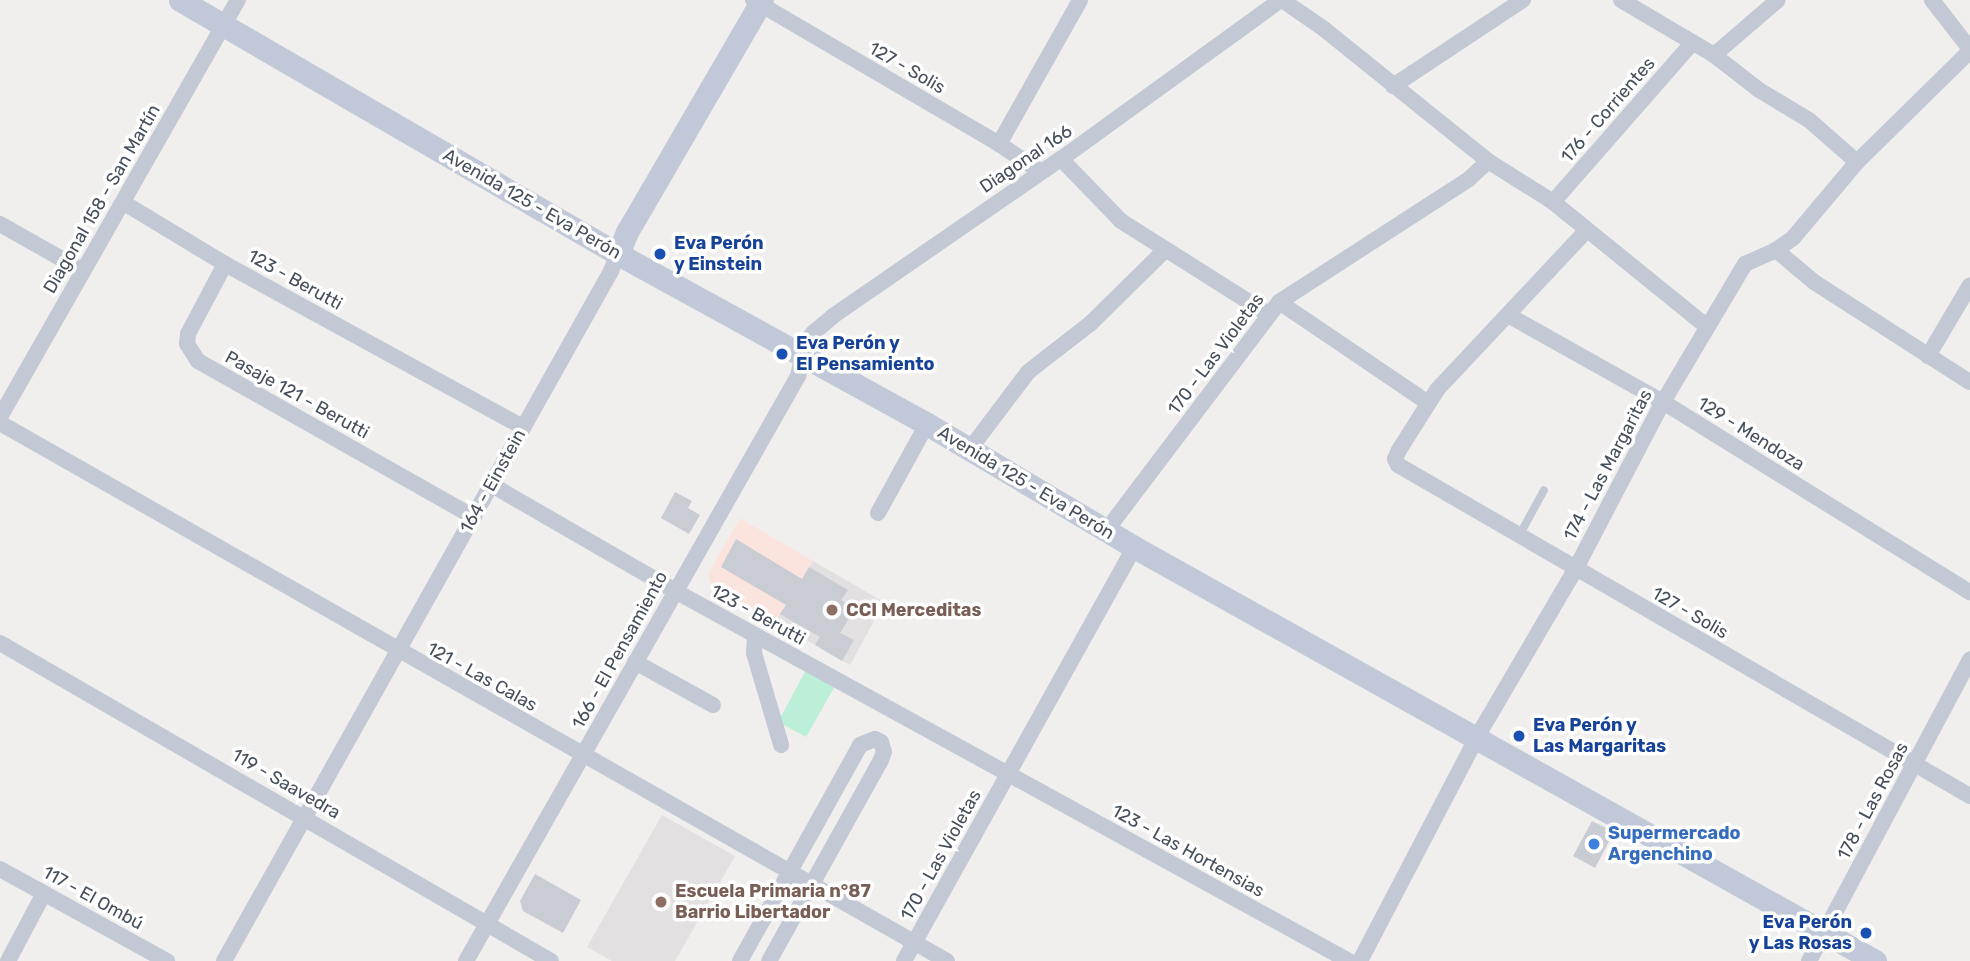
<!DOCTYPE html>
<meta charset="utf-8">
<style>
body{margin:0}
#map{position:relative;width:1970px;height:961px;overflow:hidden;background:#f1efee;font-family:Rubik,sans-serif}
div>[style]{position:absolute}
[style*='--x']{left:calc(var(--x)*1px);top:calc(var(--y)*1px);width:calc(var(--w)*1px);rotate:calc(var(--a)*1deg)}
.education>*{inset:0;background:#e2e0e0}
.medical>*{inset:0;background:#fbe4de}
.green>*{inset:0;background:#bcefd7}
.building>*{inset:0;background:#caccd4}
.lane>*{height:8px;margin:-4px;padding:0 4px;transform-origin:4px;border-radius:4px;background:#c2c8d4}
.street>*{height:16px;margin:-8px;padding:0 8px;transform-origin:8px;border-radius:8px;background:#c2c8d4}
.secondary>*{height:23px;margin:-11.5px;padding:0 11.5px;transform-origin:11.5px;border-radius:11.5px;background:#c1c9d8}
.dots>*{width:19px;height:19px;translate:-50% -50%;box-sizing:border-box;border:4px solid #fff;border-radius:50%}
span{translate:-50% -50%;white-space:nowrap;text-align:center;line-height:1.15;-webkit-text-stroke:7px #fff;paint-order:stroke}
.street-label{font-size:18px;color:#464f5c}
.transit-label{font-size:18px;color:#164399;font-weight:700}
.left{translate:0 -50%;text-align:left}
.right{translate:-100% -50%;text-align:right}
.education-label{font-size:18px;color:#785e54;font-weight:700}
.shop-label{font-size:18px;color:#366cbe;font-weight:700}
</style>
<div id="map">
<div class="education">
<div style="clip-path:polygon(813px 561px,884px 602px,850px 665px,775px 622px)"></div>
<div style="clip-path:polygon(662px 815px,735px 856px,675px 961px,612px 961px,587px 947px)"></div>
</div>
<div class="medical">
<div style="clip-path:polygon(740px 518px,813px 561px,775px 622px,711px 584px,708px 574px)"></div>
</div>
<div class="green">
<div style="clip-path:polygon(806px 670px,835px 686px,806px 737px,778px 722px)"></div>
</div>
<div class="building">
<div style="clip-path:polygon(675px 492px,692px 501px,688px 508px,700px 515px,689px 534px,661px 518px)"></div>
<div style="clip-path:polygon(736px 539px,802px 579px,809px 567px,848px 590px,841px 600px,855px 609px,840px 633px,854px 640px,842px 661px,815px 645px,820px 637px,780px 614px,786px 605px,721px 567px)"></div>
<div style="clip-path:polygon(1592px 821px,1614px 832px,1595px 868px,1573px 856px)"></div>
<div style="clip-path:polygon(535px 874px,581px 900px,563px 933px,523px 911px,520px 901px)"></div>
</div>
<div class="lane">
<div style="--x:1519;--y:536;--w:52;--a:-61.5"></div>
</div>
<div class="street">
<div style="--x:753;--y:0;--w:285;--a:30.3"></div>
<div style="--x:999;--y:144;--w:50;--a:33.7"></div>
<div style="--x:1282;--y:0;--w:51;--a:34.6"></div>
<div style="--x:1324;--y:29;--w:211;--a:38.8"></div>
<div style="--x:1488;--y:161;--w:77;--a:32.2"></div>
<div style="--x:1553;--y:202;--w:197;--a:39"></div>
<div style="--x:1621;--y:0;--w:108;--a:30.6"></div>
<div style="--x:1714;--y:55;--w:57;--a:37.9"></div>
<div style="--x:1759;--y:90;--w:58;--a:31"></div>
<div style="--x:1809;--y:120;--w:64;--a:41.2"></div>
<div style="--x:1932;--y:0;--w:62;--a:52.2"></div>
<div style="--x:1714;--y:55;--w:84;--a:-40.7"></div>
<div style="--x:1393;--y:86;--w:156;--a:-33.5"></div>
<div style="--x:999;--y:144;--w:165;--a:-60.6"></div>
<div style="--x:1061;--y:159;--w:86;--a:45.9"></div>
<div style="--x:1121;--y:221;--w:174;--a:32.3"></div>
<div style="--x:1553;--y:202;--w:211;--a:-48.8"></div>
<div style="--x:124;--y:203;--w:118;--a:31.1"></div>
<div style="--x:225;--y:264;--w:340;--a:28.7"></div>
<div style="--x:0;--y:224;--w:95;--a:29.5"></div>
<div style="--x:1587;--y:230;--w:219;--a:133.2"></div>
<div style="--x:1437;--y:390;--w:71;--a:122.3"></div>
<div style="--x:1399;--y:450;--w:10;--a:114"></div>
<div style="--x:1395;--y:459;--w:7;--a:63"></div>
<div style="--x:1398;--y:465;--w:661;--a:30.06"></div>
<div style="--x:1776;--y:250;--w:50;--a:40.1"></div>
<div style="--x:1814;--y:282;--w:185;--a:32.7"></div>
<div style="--x:225;--y:264;--w:79;--a:117.9"></div>
<div style="--x:188;--y:334;--w:10;--a:96"></div>
<div style="--x:187;--y:344;--w:20;--a:57"></div>
<div style="--x:198;--y:361;--w:317;--a:29.5"></div>
<div style="--x:1279;--y:302;--w:180;--a:34.1"></div>
<div style="--x:1508;--y:315;--w:178;--a:29.3"></div>
<div style="--x:1663;--y:402;--w:361;--a:31.8"></div>
<div style="--x:1928;--y:356;--w:82;--a:-59.4"></div>
<div style="--x:0;--y:417;--w:480;--a:-60.3"></div>
<div style="--x:0;--y:423;--w:1089;--a:29.6"></div>
<div style="--x:970;--y:449;--w:96;--a:-53"></div>
<div style="--x:1028;--y:372;--w:80;--a:-37.9"></div>
<div style="--x:1091;--y:323;--w:104;--a:-44.6"></div>
<div style="--x:490;--y:484;--w:214;--a:30"></div>
<div style="--x:675;--y:591;--w:769;--a:28.77"></div>
<div style="--x:878;--y:513;--w:102;--a:-61.2"></div>
<div style="--x:1106;--y:531;--w:287;--a:-52.9"></div>
<div style="--x:1279;--y:302;--w:226;--a:-32.9"></div>
<div style="--x:1469;--y:179;--w:26;--a:-43"></div>
<div style="--x:755;--y:635;--w:18;--a:93"></div>
<div style="--x:754;--y:653;--w:96;--a:73.6"></div>
<div style="--x:0;--y:643;--w:636;--a:29.99"></div>
<div style="--x:635;--y:662;--w:89;--a:28.9"></div>
<div style="--x:0;--y:869;--w:191;--a:28.9"></div>
<div style="--x:8;--y:961;--w:77;--a:-62.1"></div>
<div style="--x:224;--y:961;--w:791;--a:-60.71"></div>
<div style="--x:611;--y:271;--w:18;--a:-68"></div>
<div style="--x:466;--y:961;--w:673;--a:-60.42"></div>
<div style="--x:798;--y:376;--w:35;--a:-77"></div>
<div style="--x:806;--y:342;--w:11;--a:-52"></div>
<div style="--x:813;--y:333;--w:26;--a:-40"></div>
<div style="--x:833;--y:316;--w:277;--a:-34.6"></div>
<div style="--x:1061;--y:159;--w:271;--a:-35.9"></div>
<div style="--x:740;--y:961;--w:247;--a:-60.9"></div>
<div style="--x:860;--y:745;--w:16;--a:-22"></div>
<div style="--x:875;--y:739;--w:7;--a:27"></div>
<div style="--x:881;--y:742;--w:10;--a:73"></div>
<div style="--x:884;--y:752;--w:9;--a:111"></div>
<div style="--x:881;--y:760;--w:230;--a:119.1"></div>
<div style="--x:904;--y:961;--w:474;--a:-60.9"></div>
<div style="--x:1360;--y:961;--w:253;--a:-62.4"></div>
<div style="--x:1477;--y:737;--w:194;--a:-59.6"></div>
<div style="--x:1575;--y:570;--w:190;--a:-62.4"></div>
<div style="--x:1663;--y:402;--w:161;--a:-59.3"></div>
<div style="--x:1745;--y:264;--w:34;--a:-24"></div>
<div style="--x:1776;--y:250;--w:21;--a:-35"></div>
<div style="--x:1793;--y:238;--w:99;--a:-49.9"></div>
<div style="--x:1857;--y:162;--w:158;--a:-44.5"></div>
<div style="--x:1809;--y:961;--w:342;--a:-61.9"></div>
</div>
<div class="secondary">
<div style="--x:180;--y:0;--w:506;--a:30.11"></div>
<div style="--x:618;--y:254;--w:353;--a:28.8"></div>
<div style="--x:927;--y:424;--w:241;--a:30.7"></div>
<div style="--x:1134;--y:547;--w:849;--a:29.19"></div>
<div style="--x:618;--y:254;--w:24;--a:-68"></div>
<div style="--x:627;--y:232;--w:268;--a:-59.8"></div>
</div>
<div class="dots">
<div style="left:660px;top:254px;background:#1a4fb4"></div>
<div style="left:782px;top:354px;background:#1a4fb4"></div>
<div style="left:832px;top:610px;background:#8d6e63"></div>
<div style="left:1519px;top:736px;background:#1a4fb4"></div>
<div style="left:1594px;top:844px;background:#3f7fe0"></div>
<div style="left:661px;top:902px;background:#8d6e63"></div>
<div style="left:1866px;top:933px;background:#1a4fb4"></div>
</div>
<div class="street-label">
<span style="left:907px;top:68px;rotate:30deg">127 - Solis</span>
<span style="left:1608px;top:110px;rotate:-49deg">176 - Corrientes</span>
<span style="left:1026px;top:159px;rotate:-34deg">Diagonal 166</span>
<span style="left:102px;top:199px;rotate:-60deg">Diagonal 158 - San Martín</span>
<span style="left:532px;top:204px;rotate:30deg">Avenida 125 - Eva Perón</span>
<span style="left:295px;top:280px;rotate:29deg">123 - Berutti</span>
<span style="left:1216px;top:354px;rotate:-53deg">170 - Las Violetas</span>
<span style="left:297px;top:395px;rotate:29deg">Pasaje 121 - Berutti</span>
<span style="left:1751px;top:434px;rotate:32deg">129 - Mendoza</span>
<span style="left:1608px;top:465px;rotate:-62deg">174 - Las Margaritas</span>
<span style="left:493px;top:481px;rotate:-61deg">164 - Einstein</span>
<span style="left:1026px;top:483px;rotate:31deg">Avenida 125 - Eva Perón</span>
<span style="left:1690px;top:613px;rotate:30deg">127 - Solis</span>
<span style="left:758px;top:615px;rotate:29deg">123 - Berutti</span>
<span style="left:620px;top:650px;rotate:-61deg">166 - El Pensamiento</span>
<span style="left:482px;top:677px;rotate:29deg">121 - Las Calas</span>
<span style="left:286px;top:784px;rotate:30deg">119 - Saavedra</span>
<span style="left:1873px;top:801px;rotate:-62deg">178 - Las Rosas</span>
<span style="left:1188px;top:851px;rotate:29deg">123 - Las Hortensias</span>
<span style="left:941px;top:855px;rotate:-61deg">170 - Las Violetas</span>
<span style="left:93px;top:898px;rotate:29deg">117 - El Ombú</span>
</div>
<div class="transit-label">
<span class="left" style="left:674px;top:254px">Eva Perón<br>y Einstein</span>
<span class="left" style="left:796px;top:354px">Eva Perón y<br>El Pensamiento</span>
<span class="left" style="left:1533px;top:736px">Eva Perón y<br>Las Margaritas</span>
<span class="right" style="left:1852px;top:933px">Eva Perón<br>y Las Rosas</span>
</div>
<div class="education-label">
<span class="left" style="left:846px;top:610px">CCI Merceditas</span>
<span class="left" style="left:675px;top:902px">Escuela Primaria n°87<br>Barrio Libertador</span>
</div>
<div class="shop-label">
<span class="left" style="left:1608px;top:844px">Supermercado<br>Argenchino</span>
</div>
</div>
